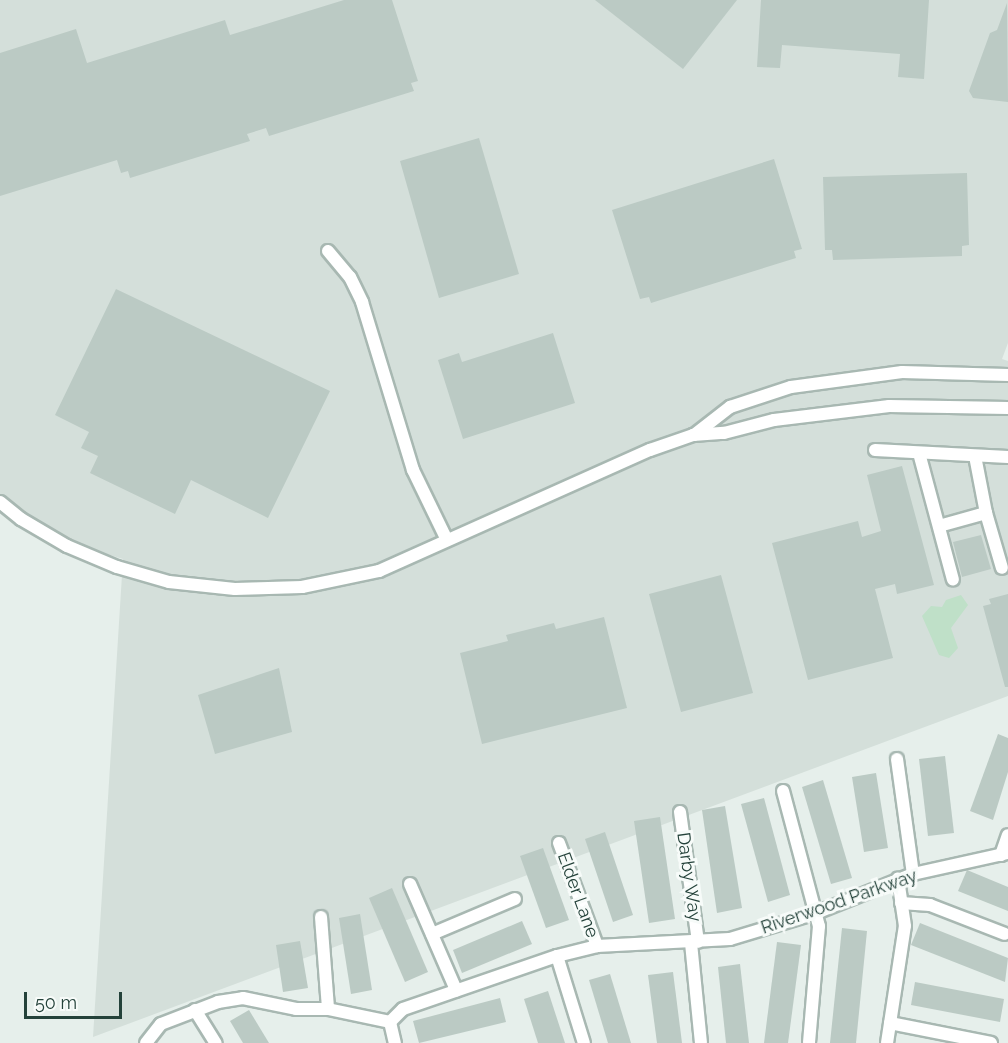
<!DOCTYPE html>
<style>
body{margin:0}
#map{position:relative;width:1008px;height:1043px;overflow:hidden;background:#e6efeb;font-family:Raleway,sans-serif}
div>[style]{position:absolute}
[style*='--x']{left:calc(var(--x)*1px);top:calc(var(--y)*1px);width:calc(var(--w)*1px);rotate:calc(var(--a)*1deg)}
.built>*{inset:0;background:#d4dfda}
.green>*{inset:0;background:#bfe0c8}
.building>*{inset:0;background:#bbcac4}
.roads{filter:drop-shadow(2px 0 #a8b8b2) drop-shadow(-2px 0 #a8b8b2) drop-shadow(0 2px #a8b8b2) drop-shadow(0 -2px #a8b8b2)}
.street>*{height:12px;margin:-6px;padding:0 6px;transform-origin:6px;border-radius:6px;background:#fff}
span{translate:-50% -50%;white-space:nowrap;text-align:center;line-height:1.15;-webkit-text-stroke:6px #f7fbf9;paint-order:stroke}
.street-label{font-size:18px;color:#24423a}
.scale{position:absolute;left:24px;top:992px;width:98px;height:27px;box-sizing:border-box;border:3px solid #24423a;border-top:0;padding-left:8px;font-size:18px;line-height:21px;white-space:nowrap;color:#24423a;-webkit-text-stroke:4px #f7fbf9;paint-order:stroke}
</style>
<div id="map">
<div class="built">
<div style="clip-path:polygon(0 0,1008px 0,1008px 343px,1002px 359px,1008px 361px,1008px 696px,93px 1037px,123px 559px,67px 542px,0 505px)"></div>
</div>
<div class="green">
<div style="clip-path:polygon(961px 595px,968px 605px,951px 628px,958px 648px,949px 658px,939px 655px,922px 616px,931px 606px,942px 607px,946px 600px)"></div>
</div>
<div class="building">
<div style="clip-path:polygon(344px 0,392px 0,418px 81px,411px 83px,414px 91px,269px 136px,266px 128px,247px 134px,250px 141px,130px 178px,128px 171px,121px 173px,117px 160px,0 196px,0 53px,76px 29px,87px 63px,225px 20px,230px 35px)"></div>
<div style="clip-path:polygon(595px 0,737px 0,683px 69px)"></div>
<div style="clip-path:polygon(761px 0,929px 0,924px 79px,898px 77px,900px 54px,782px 45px,780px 68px,757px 67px)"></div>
<div style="clip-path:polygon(1007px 3px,1008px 102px,973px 98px,969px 91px,990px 33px,997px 30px)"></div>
<div style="clip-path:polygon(479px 138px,519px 274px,439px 298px,400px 161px)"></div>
<div style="clip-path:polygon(774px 159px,802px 249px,794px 251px,796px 258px,651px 303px,649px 297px,640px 299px,612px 210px)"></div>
<div style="clip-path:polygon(967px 173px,969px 245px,962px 246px,962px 256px,833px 260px,832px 250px,825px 250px,823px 177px)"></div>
<div style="clip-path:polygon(116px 289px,330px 391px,268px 518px,191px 480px,175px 514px,90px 473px,98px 456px,81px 448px,89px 432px,55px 415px)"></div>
<div style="clip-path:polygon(553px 333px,575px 403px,463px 439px,438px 360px,459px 353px,462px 362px)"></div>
<div style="clip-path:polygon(902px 466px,934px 585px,897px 594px,895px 584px,875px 589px,893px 658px,808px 680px,772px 543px,858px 521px,862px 537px,881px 531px,867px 475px)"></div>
<div style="clip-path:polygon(981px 535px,991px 569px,962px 577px,953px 542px)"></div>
<div style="clip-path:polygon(721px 575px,753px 693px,681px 712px,649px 594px)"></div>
<div style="clip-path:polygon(1008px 594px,1008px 687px,1005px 687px,983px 606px,991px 604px,989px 599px)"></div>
<div style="clip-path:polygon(604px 617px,627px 708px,482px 744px,460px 653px,508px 641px,506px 635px,554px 623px,556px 629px)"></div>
<div style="clip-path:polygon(279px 668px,292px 732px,215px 754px,198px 695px)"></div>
<div style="clip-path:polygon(998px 734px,1008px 738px,1008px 772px,993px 820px,970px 811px)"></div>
<div style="clip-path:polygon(945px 756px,954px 833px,928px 836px,919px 759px)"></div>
<div style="clip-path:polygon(876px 773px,888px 848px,864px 852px,852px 777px)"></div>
<div style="clip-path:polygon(823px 780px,852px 878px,831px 884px,802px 787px)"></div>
<div style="clip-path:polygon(764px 798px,790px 895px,768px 902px,741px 804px)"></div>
<div style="clip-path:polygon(725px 806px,742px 908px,717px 913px,702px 810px)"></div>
<div style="clip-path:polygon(660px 817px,675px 919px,649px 923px,634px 821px)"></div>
<div style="clip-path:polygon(605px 832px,633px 915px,613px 922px,585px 839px)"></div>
<div style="clip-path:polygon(543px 848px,569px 920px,546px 928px,520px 856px)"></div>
<div style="clip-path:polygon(967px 870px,1008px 887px,1008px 911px,958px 891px)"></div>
<div style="clip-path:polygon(392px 888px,428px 972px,405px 982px,369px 898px)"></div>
<div style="clip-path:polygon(360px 914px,372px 990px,351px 994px,339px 918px)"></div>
<div style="clip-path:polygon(522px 921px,532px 944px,462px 973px,453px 950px)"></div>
<div style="clip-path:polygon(920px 923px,1008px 958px,1005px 982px,911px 945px)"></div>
<div style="clip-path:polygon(842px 928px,867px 931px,856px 1043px,830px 1043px)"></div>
<div style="clip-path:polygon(300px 941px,308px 988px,283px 992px,276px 945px)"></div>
<div style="clip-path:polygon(777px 942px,801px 945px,788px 1043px,764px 1043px)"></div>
<div style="clip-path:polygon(740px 964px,749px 1043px,726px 1043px,718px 967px)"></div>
<div style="clip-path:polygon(673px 972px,682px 1043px,657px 1043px,648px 975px)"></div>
<div style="clip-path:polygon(610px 974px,631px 1043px,608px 1043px,589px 980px)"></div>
<div style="clip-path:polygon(915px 982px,1004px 999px,1000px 1022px,911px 1005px)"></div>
<div style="clip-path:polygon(548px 991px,565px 1043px,538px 1043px,524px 999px)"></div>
<div style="clip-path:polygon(500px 998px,506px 1022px,419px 1043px,413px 1021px)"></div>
<div style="clip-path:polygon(249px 1010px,269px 1043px,243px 1043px,230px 1021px)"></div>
</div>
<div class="roads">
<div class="street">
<div style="--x:328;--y:251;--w:34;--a:50"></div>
<div style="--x:350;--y:277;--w:28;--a:64"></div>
<div style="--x:362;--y:302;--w:176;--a:73.1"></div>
<div style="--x:413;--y:470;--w:76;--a:64.1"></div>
<div style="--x:694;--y:435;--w:46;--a:-37.9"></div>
<div style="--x:730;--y:407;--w:64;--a:-18.2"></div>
<div style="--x:791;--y:387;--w:112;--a:-7.7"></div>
<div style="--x:902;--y:372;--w:106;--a:1.6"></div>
<div style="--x:875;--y:450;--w:133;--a:3"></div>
<div style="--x:919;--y:453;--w:131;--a:75"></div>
<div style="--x:0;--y:502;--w:27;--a:39"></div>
<div style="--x:21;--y:519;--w:53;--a:30.4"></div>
<div style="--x:67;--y:546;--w:54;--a:22.8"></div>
<div style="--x:117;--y:567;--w:54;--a:16.1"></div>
<div style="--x:169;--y:582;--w:66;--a:6.1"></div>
<div style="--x:235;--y:589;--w:67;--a:-1.7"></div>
<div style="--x:302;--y:587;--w:79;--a:-11.7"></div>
<div style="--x:379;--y:571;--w:297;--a:-24.1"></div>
<div style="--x:650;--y:450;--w:46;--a:-19.2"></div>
<div style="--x:693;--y:435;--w:31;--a:-4"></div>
<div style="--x:724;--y:433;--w:52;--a:-14.6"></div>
<div style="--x:774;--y:420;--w:116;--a:-6.9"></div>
<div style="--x:889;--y:406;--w:119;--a:1"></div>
<div style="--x:986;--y:513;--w:57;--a:73.8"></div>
<div style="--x:939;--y:526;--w:49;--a:-15.5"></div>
<div style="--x:986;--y:513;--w:58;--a:-100.9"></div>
<div style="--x:897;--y:759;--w:116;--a:82.1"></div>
<div style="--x:783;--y:791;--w:140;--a:75.1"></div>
<div style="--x:819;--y:926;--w:117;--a:94.9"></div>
<div style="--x:680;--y:812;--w:131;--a:82.1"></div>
<div style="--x:559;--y:843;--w:110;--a:69.7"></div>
<div style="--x:1001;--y:855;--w:21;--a:-71"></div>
<div style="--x:410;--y:884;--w:116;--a:66.5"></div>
<div style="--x:901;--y:903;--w:29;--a:4"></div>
<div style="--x:930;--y:905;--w:80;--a:21.1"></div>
<div style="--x:321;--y:917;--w:92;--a:85.6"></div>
<div style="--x:432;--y:934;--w:90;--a:-22.9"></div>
<div style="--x:691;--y:943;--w:100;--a:84.3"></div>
<div style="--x:557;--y:956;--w:91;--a:72.8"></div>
<div style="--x:195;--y:1010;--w:39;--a:58"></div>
<div style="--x:390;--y:1022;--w:18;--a:-45"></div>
<div style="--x:403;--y:1009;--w:163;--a:-19"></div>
<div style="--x:557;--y:956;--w:41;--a:-14"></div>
<div style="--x:597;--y:946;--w:133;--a:-3"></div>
<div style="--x:730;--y:939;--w:90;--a:-16.8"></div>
<div style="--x:816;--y:913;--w:105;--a:-21.9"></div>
<div style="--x:913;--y:874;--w:97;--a:-12.5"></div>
<div style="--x:390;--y:1022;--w:22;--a:77"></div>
<div style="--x:890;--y:1023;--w:103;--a:11.2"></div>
<div style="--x:146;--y:1043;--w:24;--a:-52"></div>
<div style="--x:161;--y:1024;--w:61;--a:-21.1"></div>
<div style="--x:218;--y:1002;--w:25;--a:-9"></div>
<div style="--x:243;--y:998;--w:54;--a:11.7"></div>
<div style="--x:296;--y:1009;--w:32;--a:0"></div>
<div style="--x:328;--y:1009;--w:63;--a:11.8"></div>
<div style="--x:887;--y:1043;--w:118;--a:-81.3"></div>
<div style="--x:905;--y:926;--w:48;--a:-98.5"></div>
</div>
</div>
<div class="street-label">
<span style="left:689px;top:877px;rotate:82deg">Darby Way</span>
<span style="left:578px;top:895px;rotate:70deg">Elder Lane</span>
<span style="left:839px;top:902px;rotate:-19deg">Riverwood Parkway</span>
</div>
<div class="scale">50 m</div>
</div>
